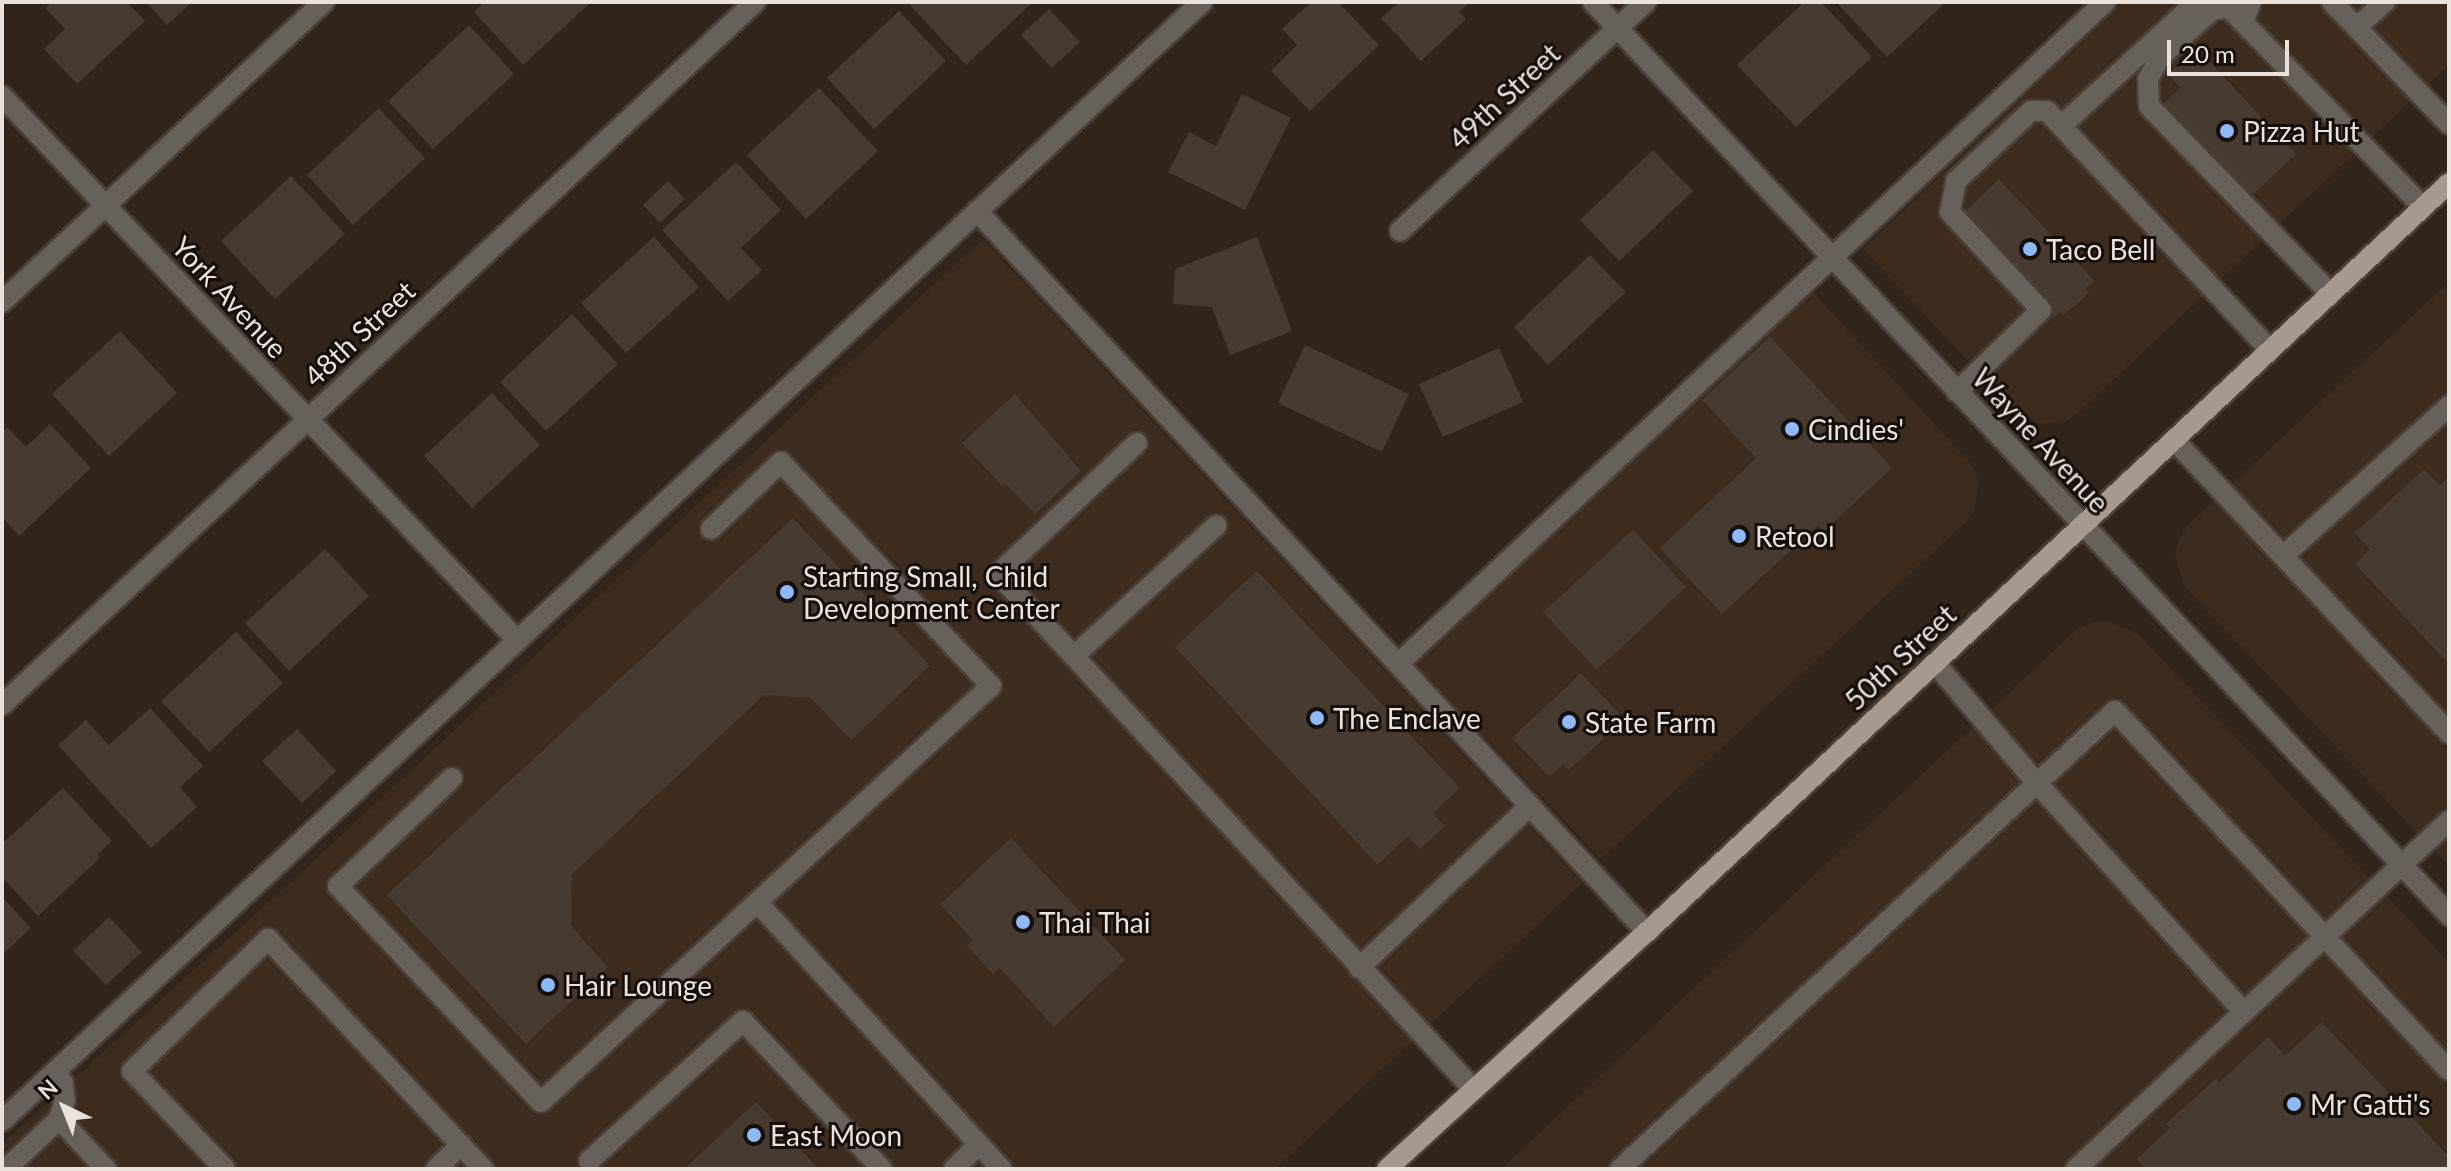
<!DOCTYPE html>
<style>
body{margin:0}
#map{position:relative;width:2451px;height:1171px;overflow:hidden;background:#30241b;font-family:Lato,sans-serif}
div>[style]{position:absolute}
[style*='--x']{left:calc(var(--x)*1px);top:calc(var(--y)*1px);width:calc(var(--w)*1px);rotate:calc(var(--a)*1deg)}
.built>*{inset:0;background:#3d2c1e}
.building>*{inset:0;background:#473a30}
.roads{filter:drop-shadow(2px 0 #4a3f36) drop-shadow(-2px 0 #4a3f36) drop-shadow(0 2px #4a3f36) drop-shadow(0 -2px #4a3f36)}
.minor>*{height:20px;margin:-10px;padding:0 10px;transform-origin:10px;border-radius:10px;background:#67615c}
.major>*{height:20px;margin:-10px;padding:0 10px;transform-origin:10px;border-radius:10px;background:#a69a90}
.dots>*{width:22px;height:22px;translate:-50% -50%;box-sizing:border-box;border:4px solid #140f0b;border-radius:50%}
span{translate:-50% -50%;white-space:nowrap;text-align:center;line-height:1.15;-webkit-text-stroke:6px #140f0b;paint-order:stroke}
.street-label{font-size:28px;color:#eae2dc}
.poi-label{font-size:28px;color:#eae2dc}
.left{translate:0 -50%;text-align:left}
.frame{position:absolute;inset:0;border:4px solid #eae2dc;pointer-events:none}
.north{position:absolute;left:24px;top:1067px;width:80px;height:80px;-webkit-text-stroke:6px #140f0b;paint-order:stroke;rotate:317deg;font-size:22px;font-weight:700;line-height:32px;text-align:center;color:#eae2dc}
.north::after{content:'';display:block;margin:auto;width:28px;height:36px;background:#eae2dc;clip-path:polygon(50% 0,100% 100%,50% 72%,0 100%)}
.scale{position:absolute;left:2167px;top:40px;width:122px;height:36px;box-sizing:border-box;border:4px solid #eae2dc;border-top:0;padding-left:10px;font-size:24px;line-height:28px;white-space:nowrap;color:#eae2dc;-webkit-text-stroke:6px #140f0b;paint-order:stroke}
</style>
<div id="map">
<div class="built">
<div style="clip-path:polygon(2123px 2px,2449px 2px,2449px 65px,2079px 412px,2066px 422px,2041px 424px,2013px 409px,1863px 249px)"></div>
<div style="clip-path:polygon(983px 239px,1582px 883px,1275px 1169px,2px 1169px,2px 1144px,292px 881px)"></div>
<div style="clip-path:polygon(2449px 282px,2449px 867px,2184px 586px,2175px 556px,2179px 540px,2187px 526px)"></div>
<div style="clip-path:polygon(1811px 290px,1972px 465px,1979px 478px,1975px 508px,1967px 521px,1601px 859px,1415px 664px)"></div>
<div style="clip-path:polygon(2108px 621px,2138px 634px,2449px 962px,2449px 1169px,1501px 1169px,2077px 629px,2092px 622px)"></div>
</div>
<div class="building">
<div style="clip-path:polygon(52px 2px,127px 2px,145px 21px,77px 84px,44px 49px,65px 29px,45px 8px)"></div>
<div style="clip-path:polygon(146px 2px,192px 2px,167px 25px)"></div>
<div style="clip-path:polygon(485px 2px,591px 2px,523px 65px,474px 12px)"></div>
<div style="clip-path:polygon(907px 2px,1033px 2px,966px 65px)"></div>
<div style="clip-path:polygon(1311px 2px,1338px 2px,1379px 45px,1310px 111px,1271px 71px,1297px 45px,1282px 29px)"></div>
<div style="clip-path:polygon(1399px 2px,1470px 2px,1459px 12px,1466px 19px,1421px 61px,1381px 18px)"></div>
<div style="clip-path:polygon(1804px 2px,1821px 2px,1872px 57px,1796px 127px,1737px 65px)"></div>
<div style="clip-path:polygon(1836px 2px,1946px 2px,1887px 57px)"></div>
<div style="clip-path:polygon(1049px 9px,1080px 42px,1052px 68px,1021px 35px)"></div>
<div style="clip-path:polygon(899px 11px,946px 61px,874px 129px,827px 78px)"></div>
<div style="clip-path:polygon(469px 25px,514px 74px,433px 149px,388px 101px)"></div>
<div style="clip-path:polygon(2190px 53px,2203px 67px,2209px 61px,2296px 154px,2245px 202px,2158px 109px,2180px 88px,2168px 74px)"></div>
<div style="clip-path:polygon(819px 88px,878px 151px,806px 219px,747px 155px)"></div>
<div style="clip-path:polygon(1242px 94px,1291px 118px,1245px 210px,1168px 172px,1189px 132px,1216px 146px)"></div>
<div style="clip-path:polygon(379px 108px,425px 158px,353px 225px,307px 175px)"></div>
<div style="clip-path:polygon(1653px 150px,1693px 191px,1619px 261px,1580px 220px)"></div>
<div style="clip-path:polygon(736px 162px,781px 210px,741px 248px,762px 270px,728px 301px,662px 230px)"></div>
<div style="clip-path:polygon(291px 176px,345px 234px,275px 299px,221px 241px)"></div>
<div style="clip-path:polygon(1999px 179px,2054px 238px,2070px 247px,2074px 259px,2094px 281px,2085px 289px,2089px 293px,2064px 315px,2061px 312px,2054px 318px,1960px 217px)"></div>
<div style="clip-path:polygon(668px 181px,685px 199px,660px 223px,643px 205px)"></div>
<div style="clip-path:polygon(654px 237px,699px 287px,626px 353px,581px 303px)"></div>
<div style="clip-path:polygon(1257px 237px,1292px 331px,1230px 355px,1212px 307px,1173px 304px,1175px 269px)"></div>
<div style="clip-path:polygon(1590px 255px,1626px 292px,1548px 365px,1514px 327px)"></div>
<div style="clip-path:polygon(572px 314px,618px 364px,546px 431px,500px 382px)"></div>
<div style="clip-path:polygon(120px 331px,177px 393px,109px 456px,52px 394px)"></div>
<div style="clip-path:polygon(1770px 337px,1892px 468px,1824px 531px,1818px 525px,1722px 614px,1660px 548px,1756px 458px,1702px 400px)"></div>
<div style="clip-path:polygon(1305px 345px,1409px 394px,1382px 452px,1278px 403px)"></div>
<div style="clip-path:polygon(1499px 348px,1523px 402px,1443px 437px,1419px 384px)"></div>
<div style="clip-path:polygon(492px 393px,540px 445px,472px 508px,424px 456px)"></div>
<div style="clip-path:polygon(1015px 394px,1081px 471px,1035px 514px,1005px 483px,1002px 486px,962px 443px)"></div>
<div style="clip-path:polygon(50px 424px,91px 468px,19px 536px,2px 517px,2px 432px,7px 427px,26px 447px)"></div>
<div style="clip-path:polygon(2424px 469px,2440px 485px,2449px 476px,2449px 664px,2355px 564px,2370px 550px,2355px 533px)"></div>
<div style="clip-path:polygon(793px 518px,930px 666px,851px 740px,811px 698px,764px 695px,572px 874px,571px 926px,608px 967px,526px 1044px,387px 895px)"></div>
<div style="clip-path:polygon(1633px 530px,1686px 587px,1597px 670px,1543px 612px)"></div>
<div style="clip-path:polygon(325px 549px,369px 596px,289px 671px,245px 623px)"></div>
<div style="clip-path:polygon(1257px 571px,1460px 788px,1433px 813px,1445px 826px,1420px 849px,1408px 836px,1378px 865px,1175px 647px)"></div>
<div style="clip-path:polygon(236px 632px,283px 683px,209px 752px,161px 701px)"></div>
<div style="clip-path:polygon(1581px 673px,1619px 713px,1598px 732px,1604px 738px,1569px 770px,1563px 764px,1549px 777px,1512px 738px)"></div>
<div style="clip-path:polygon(150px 708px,203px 766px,180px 787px,197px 807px,151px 848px,58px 745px,86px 720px,109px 745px)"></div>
<div style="clip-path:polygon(297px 729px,336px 771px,302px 803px,262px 761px)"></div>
<div style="clip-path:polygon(63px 788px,112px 841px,97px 855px,100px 858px,38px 916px,2px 877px,2px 844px)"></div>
<div style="clip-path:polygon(1011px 838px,1125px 960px,1054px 1027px,1000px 968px,993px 974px,967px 946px,973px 940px,940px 904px)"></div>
<div style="clip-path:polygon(2px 897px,31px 928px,2px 955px)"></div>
<div style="clip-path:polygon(109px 917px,142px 952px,106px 985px,73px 951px)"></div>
<div style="clip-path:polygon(2322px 1022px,2449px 1157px,2449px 1169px,2146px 1169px,2137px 1159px,2170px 1128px,2166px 1124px,2215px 1079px,2219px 1083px,2268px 1037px,2285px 1056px)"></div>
<div style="clip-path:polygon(756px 1102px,819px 1169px,684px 1169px)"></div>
</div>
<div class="roads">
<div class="minor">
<div style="--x:1593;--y:2;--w:1252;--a:46.85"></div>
<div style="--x:2332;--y:2;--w:169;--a:46.2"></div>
<div style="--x:2244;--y:20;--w:19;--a:-69"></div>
<div style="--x:2357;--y:27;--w:38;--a:-42"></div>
<div style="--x:2;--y:96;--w:749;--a:46.57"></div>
<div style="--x:2061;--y:126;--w:184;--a:-42.4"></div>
<div style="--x:977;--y:211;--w:984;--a:47.1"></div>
<div style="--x:1400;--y:231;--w:336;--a:-43"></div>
<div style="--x:2330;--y:293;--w:260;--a:-134.1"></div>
<div style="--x:2149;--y:106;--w:27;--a:-92"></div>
<div style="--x:2148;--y:79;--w:25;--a:-61"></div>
<div style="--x:2160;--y:57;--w:70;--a:-42.1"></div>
<div style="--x:2212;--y:10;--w:17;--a:-7"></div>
<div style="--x:2229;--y:8;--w:278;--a:45.7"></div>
<div style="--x:2;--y:302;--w:440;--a:-43"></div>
<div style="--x:1957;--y:392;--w:117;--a:-44.3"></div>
<div style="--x:2041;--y:310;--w:134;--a:-132.9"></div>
<div style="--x:1950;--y:212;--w:32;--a:-79"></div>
<div style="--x:1956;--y:181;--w:103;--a:-43"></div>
<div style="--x:2031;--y:111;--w:16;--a:0"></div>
<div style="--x:2047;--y:111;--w:327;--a:47"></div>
<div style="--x:2174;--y:440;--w:402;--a:46.8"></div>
<div style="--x:1137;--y:443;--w:191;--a:136.7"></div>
<div style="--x:998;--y:574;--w:702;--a:47.31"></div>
<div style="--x:2283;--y:556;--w:224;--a:-42.1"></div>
<div style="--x:1074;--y:656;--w:193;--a:-42.5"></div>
<div style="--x:1935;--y:663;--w:156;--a:49.7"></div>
<div style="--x:2036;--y:782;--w:310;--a:47.9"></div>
<div style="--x:2244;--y:1012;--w:280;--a:-43"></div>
<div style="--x:1398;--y:664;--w:969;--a:-43.12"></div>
<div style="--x:2;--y:705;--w:1030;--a:-43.03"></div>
<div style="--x:452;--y:778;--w:157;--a:136.5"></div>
<div style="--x:338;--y:886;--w:296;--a:46.8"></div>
<div style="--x:541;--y:1102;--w:613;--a:-42.75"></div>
<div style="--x:991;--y:686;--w:307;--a:-133.2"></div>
<div style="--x:781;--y:462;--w:97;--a:136.3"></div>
<div style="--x:757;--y:902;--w:362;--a:47.5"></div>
<div style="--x:1359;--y:968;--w:236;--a:-43.5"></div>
<div style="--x:55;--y:1072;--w:14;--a:54"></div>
<div style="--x:63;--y:1083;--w:17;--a:83"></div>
<div style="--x:65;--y:1100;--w:20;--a:108"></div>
<div style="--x:2;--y:1121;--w:1641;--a:-43"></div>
<div style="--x:589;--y:1161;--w:208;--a:-42.3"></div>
<div style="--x:743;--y:1021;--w:203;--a:46.8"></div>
<div style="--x:6;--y:1169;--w:73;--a:-43.3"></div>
<div style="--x:59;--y:1119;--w:69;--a:46.8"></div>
<div style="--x:225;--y:1169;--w:135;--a:-133.5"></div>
<div style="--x:132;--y:1071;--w:190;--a:-44.1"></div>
<div style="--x:268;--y:939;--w:315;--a:46.9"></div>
<div style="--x:436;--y:1169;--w:35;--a:-44"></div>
<div style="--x:954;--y:1169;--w:35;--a:-45"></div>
<div style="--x:1620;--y:1169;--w:674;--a:-42.78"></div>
<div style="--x:2115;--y:711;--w:490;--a:47.1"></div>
<div style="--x:2076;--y:1169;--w:230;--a:-43.1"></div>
</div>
<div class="major">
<div style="--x:1387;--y:1169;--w:352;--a:-42.4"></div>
<div style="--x:1647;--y:932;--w:1097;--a:-43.04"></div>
</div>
</div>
<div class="dots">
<div style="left:2227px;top:131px;background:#8eb9fc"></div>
<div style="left:2030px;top:249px;background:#8eb9fc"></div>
<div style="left:1792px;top:429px;background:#8eb9fc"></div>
<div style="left:1739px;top:536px;background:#8eb9fc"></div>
<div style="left:787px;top:592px;background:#8eb9fc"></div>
<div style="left:1317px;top:718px;background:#8eb9fc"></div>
<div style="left:1569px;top:722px;background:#8eb9fc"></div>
<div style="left:1023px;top:922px;background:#8eb9fc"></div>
<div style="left:548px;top:985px;background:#8eb9fc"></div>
<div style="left:2294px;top:1104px;background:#8eb9fc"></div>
<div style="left:754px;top:1135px;background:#8eb9fc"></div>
</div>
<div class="street-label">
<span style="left:1504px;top:96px;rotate:-43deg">49th Street</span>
<span style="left:230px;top:297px;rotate:47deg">York Avenue</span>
<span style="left:359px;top:333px;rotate:-43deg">48th Street</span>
<span style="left:2041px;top:440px;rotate:47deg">Wayne Avenue</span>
<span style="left:1900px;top:657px;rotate:-43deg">50th Street</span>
</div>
<div class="poi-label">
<span class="left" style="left:2243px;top:131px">Pizza Hut</span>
<span class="left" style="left:2046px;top:249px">Taco Bell</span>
<span class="left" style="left:1808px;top:429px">Cindies'</span>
<span class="left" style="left:1755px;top:536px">Retool</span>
<span class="left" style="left:803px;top:592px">Starting Small, Child<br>Development Center</span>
<span class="left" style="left:1333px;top:718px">The Enclave</span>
<span class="left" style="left:1585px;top:722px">State Farm</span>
<span class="left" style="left:1039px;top:922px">Thai Thai</span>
<span class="left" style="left:564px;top:985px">Hair Lounge</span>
<span class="left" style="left:2310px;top:1104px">Mr Gatti's</span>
<span class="left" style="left:770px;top:1135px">East Moon</span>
</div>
<div class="frame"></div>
<div class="north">N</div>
<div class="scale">20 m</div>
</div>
